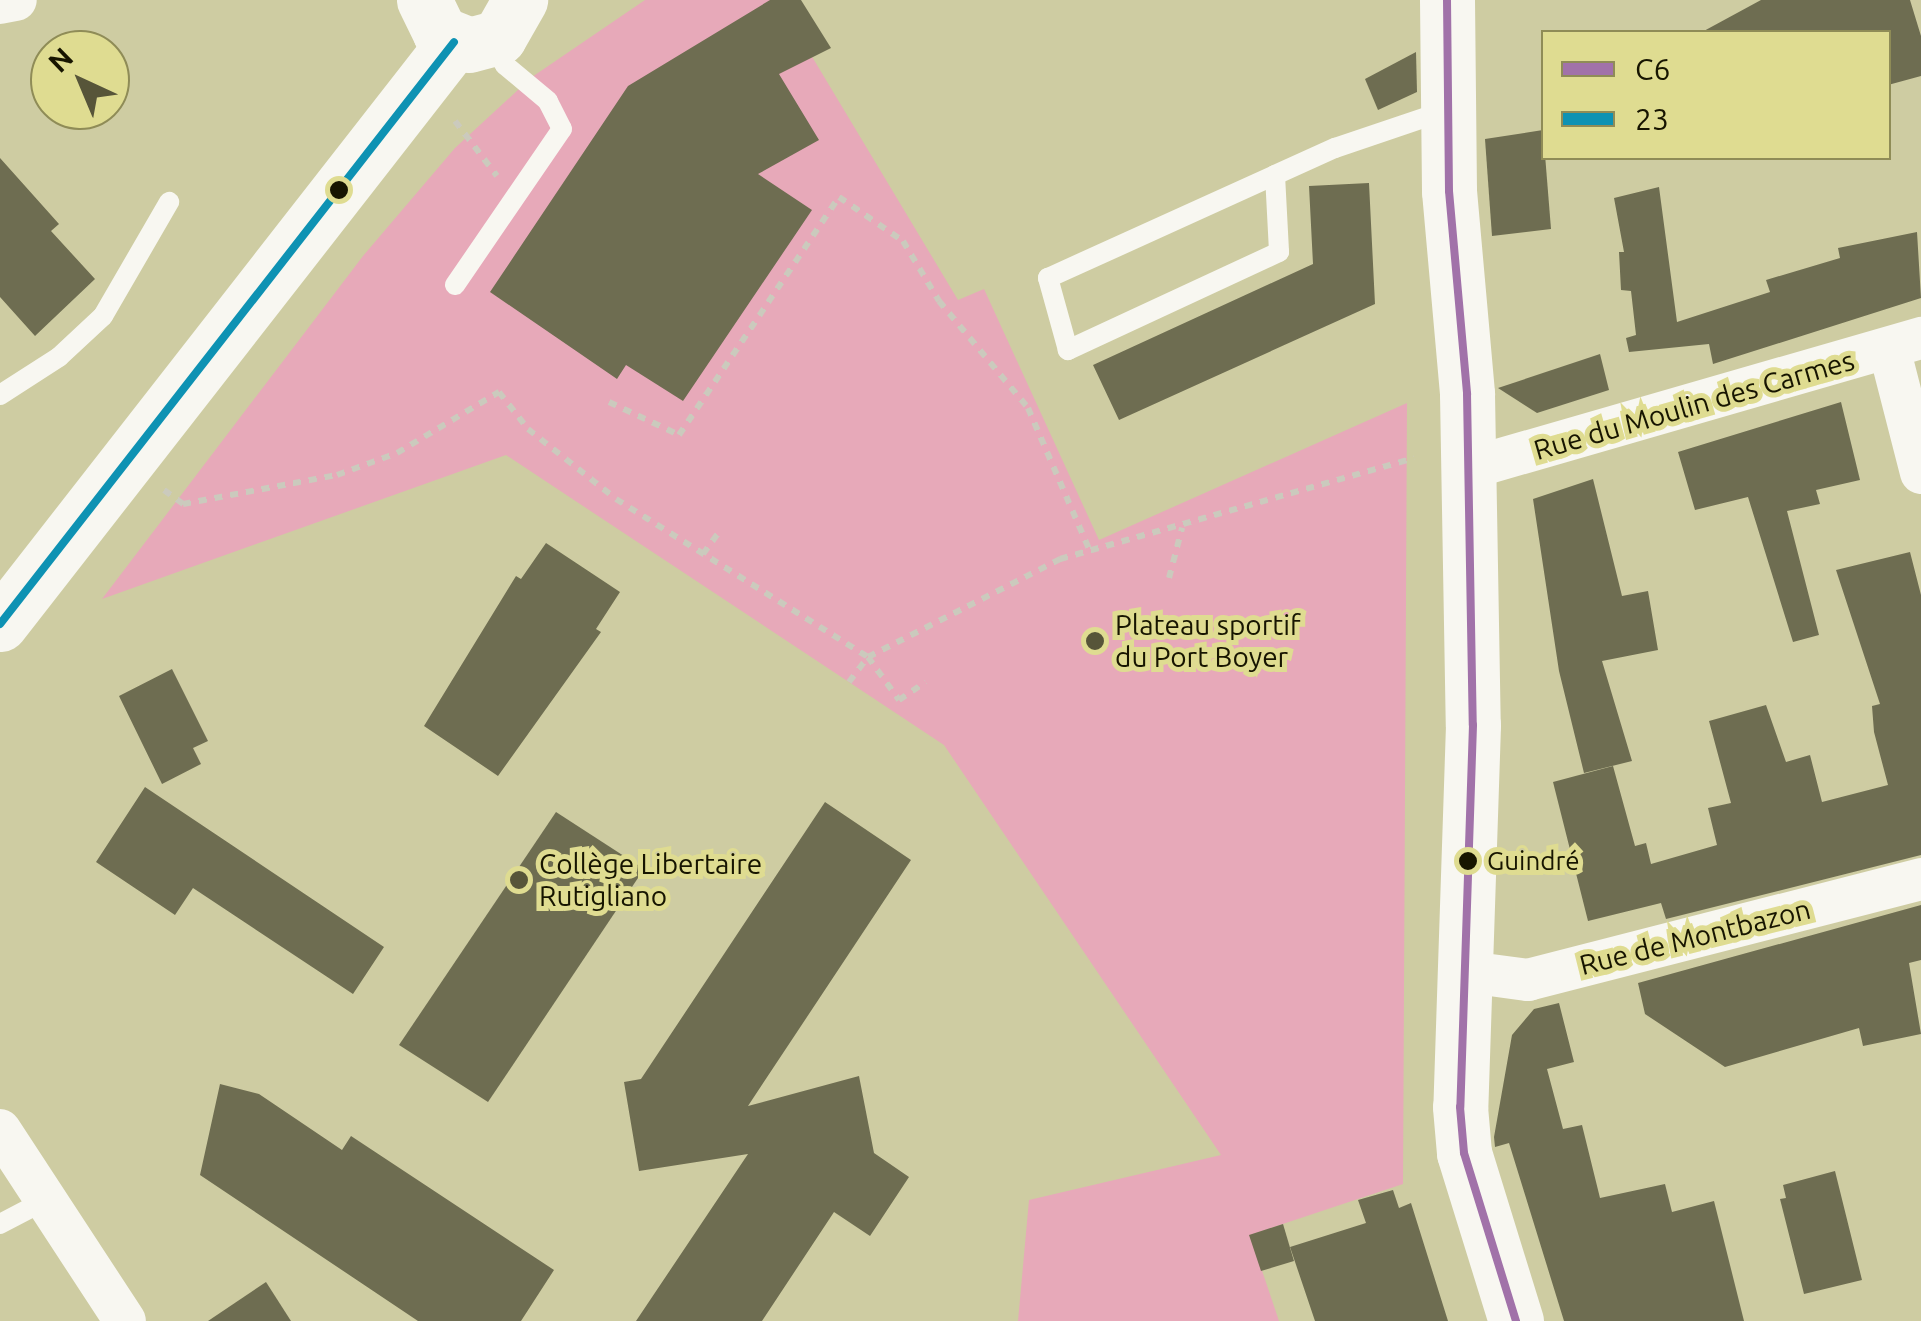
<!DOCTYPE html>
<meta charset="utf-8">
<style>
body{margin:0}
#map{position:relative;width:1921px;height:1321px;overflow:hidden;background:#cecca2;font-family:Ubuntu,sans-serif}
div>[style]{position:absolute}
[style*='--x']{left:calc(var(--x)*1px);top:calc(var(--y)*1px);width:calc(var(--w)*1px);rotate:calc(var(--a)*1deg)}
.green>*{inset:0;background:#e7a9b9}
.building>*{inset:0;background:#6e6d51}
.path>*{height:6px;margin-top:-3px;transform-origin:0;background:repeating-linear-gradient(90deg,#cbcabd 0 8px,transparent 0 16px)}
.lane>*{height:20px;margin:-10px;padding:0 10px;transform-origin:10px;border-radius:10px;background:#f8f7f1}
.street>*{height:42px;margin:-21px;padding:0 21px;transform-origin:21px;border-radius:21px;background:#f8f7f1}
.secondary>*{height:55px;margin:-27.5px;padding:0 27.5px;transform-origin:27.5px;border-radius:27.5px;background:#f8f7f1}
.bus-1>*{height:8px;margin:-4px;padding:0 4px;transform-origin:4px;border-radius:4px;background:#a172a9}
.bus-2>*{height:8px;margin:-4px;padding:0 4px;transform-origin:4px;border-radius:4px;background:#0e92b3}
.dots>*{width:28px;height:28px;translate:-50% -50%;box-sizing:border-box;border:5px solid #dfdc91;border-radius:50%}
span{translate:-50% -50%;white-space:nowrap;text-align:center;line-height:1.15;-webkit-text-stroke:10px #dfdc91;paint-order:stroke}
.bus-label{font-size:26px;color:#171500}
.left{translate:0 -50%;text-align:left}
.street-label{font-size:28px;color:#171500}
.poi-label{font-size:28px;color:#171500}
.legend{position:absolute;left:1541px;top:30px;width:350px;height:130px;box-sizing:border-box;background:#dfdc91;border:2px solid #8f8c57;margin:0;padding:12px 18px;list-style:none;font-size:30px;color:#171500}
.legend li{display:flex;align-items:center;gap:20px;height:50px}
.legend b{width:50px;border:2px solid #8f8c57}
.north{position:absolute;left:30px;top:30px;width:100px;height:100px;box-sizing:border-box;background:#dfdc91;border:2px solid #8f8c57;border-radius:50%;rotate:316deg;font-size:28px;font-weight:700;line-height:40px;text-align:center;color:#171500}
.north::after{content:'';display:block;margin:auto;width:35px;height:45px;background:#575539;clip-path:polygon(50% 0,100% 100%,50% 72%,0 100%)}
</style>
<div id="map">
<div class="green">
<div style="clip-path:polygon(645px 0,778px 0,958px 300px,984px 289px,1099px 540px,1407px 403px,1403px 1184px,1250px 1235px,1279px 1321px,1018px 1321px,1029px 1200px,1221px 1155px,944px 745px,506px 455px,102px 599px,363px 256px,455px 148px,532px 77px)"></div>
</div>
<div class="building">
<div style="clip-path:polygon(770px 0,801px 0,831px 48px,779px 74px,819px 140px,758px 174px,812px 210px,683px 401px,626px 365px,617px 379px,490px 292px,628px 86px)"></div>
<div style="clip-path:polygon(1761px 0,1910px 0,1921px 36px,1921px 76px,1888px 85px,1888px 32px,1702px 32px)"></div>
<div style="clip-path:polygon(1416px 52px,1417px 92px,1378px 110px,1365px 79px)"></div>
<div style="clip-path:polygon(1543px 130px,1551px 229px,1492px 236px,1485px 139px)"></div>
<div style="clip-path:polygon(0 158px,59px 224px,51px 231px,95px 279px,35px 336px,0 297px)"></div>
<div style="clip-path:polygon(1369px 183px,1375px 304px,1119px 420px,1093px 365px,1313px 264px,1309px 186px)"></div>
<div style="clip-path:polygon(1659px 187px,1677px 322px,1770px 292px,1766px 280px,1840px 258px,1838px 248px,1917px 232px,1921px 298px,1713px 364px,1709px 344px,1629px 352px,1626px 338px,1636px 335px,1631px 291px,1621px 290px,1619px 252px,1624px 252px,1614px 198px)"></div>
<div style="clip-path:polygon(1600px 354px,1609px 390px,1537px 413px,1498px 388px)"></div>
<div style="clip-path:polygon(1841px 402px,1860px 480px,1816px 490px,1820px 504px,1787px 511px,1819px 635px,1793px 642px,1748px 497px,1695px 510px,1678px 452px)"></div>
<div style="clip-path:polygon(1593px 479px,1622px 596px,1648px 591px,1658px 650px,1602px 661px,1632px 761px,1584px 773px,1559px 671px,1533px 499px)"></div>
<div style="clip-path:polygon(546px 543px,620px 592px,596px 629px,601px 632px,498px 776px,424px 726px,516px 576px,521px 579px)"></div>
<div style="clip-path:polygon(1910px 552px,1921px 595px,1921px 855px,1666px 919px,1661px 903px,1588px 921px,1553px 782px,1613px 766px,1635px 846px,1646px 843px,1651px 864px,1717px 845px,1708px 808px,1731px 803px,1709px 721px,1766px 705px,1786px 762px,1810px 755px,1822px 802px,1888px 785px,1874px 732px,1872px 706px,1880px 704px,1836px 570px)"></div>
<div style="clip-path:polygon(172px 669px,208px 741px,193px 748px,201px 764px,162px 784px,119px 696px)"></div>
<div style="clip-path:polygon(145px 787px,384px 947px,353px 994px,193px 888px,175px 915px,96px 862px)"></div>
<div style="clip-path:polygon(825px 802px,911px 860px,748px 1106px,859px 1076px,874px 1153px,909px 1177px,870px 1236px,834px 1212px,762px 1321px,636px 1321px,748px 1154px,639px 1171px,624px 1082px,641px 1079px)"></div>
<div style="clip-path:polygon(556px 812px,644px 869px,488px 1102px,399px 1045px)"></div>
<div style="clip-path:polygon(1921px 905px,1921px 960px,1909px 963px,1921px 1034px,1863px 1046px,1859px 1028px,1725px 1067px,1645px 1014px,1638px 983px)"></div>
<div style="clip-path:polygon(1559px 1003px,1574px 1062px,1547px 1069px,1563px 1129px,1582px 1125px,1600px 1198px,1665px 1184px,1672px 1212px,1714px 1201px,1744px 1321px,1564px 1321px,1509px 1143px,1495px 1147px,1494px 1137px,1512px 1035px,1534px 1009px)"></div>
<div style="clip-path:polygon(220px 1084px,259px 1094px,342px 1150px,351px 1136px,554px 1270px,521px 1321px,418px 1321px,200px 1175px)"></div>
<div style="clip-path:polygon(1835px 1171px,1862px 1280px,1804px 1294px,1780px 1199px,1786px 1198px,1783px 1185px)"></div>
<div style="clip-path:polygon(1393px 1190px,1399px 1208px,1411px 1203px,1448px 1321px,1315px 1321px,1290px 1247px,1366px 1223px,1358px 1200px)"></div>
<div style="clip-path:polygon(1283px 1224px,1294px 1261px,1261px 1271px,1249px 1235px)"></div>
<div style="clip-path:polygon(266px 1282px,291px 1321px,208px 1321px)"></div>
</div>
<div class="path">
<div style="--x:455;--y:121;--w:69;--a:52.6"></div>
<div style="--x:609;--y:402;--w:77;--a:25.2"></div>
<div style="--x:679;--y:435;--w:287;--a:-56.1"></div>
<div style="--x:839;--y:197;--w:78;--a:34.5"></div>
<div style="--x:903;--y:241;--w:70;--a:59"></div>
<div style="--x:939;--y:301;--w:139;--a:50.2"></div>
<div style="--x:1028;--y:408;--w:156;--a:66.6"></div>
<div style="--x:164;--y:490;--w:24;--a:36"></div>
<div style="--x:183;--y:504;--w:157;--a:-10.7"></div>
<div style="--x:337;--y:475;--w:64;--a:-20.1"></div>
<div style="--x:397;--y:453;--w:119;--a:-30.9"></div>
<div style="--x:499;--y:392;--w:47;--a:51.9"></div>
<div style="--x:528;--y:429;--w:112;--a:38.5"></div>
<div style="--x:616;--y:499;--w:297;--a:32.1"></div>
<div style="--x:868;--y:657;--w:216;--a:-27"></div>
<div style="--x:1060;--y:559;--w:368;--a:-15.9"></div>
<div style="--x:703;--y:554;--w:26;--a:-54"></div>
<div style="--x:1169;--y:578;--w:52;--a:-75.4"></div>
<div style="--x:849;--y:682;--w:31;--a:-53"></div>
<div style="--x:868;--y:657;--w:53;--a:54.2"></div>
<div style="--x:899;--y:700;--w:32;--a:-34"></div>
</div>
<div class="lane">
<div style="--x:1275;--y:175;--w:77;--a:87"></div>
<div style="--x:1279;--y:252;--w:233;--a:155.1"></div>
<div style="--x:1068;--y:350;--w:75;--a:-105.5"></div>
<div style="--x:1048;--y:278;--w:315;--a:-24.4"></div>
<div style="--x:1335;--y:148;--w:115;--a:-18.7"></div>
<div style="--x:455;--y:285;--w:189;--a:-55.6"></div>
<div style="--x:562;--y:129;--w:31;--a:-117"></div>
<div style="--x:548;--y:101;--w:56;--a:-140.1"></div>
<div style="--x:505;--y:65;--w:26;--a:-122"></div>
<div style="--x:0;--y:395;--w:70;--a:-32.8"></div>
<div style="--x:59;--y:357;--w:60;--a:-43"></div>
<div style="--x:103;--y:316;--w:132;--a:-59.9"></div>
<div style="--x:0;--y:1224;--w:52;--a:-27.6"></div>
</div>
<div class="street">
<div style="--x:0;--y:3;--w:16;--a:-11"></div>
<div style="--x:1889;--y:348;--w:129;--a:75.6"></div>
<div style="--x:1467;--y:469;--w:473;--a:-16.1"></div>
<div style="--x:1468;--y:972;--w:61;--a:7.6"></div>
<div style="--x:1528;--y:980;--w:406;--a:-14.4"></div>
<div style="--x:0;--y:1130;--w:228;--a:56.8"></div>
</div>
<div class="secondary">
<div style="--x:424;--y:0;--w:37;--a:64"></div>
<div style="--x:440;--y:33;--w:31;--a:22"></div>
<div style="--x:469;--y:45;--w:31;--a:-15"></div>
<div style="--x:499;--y:37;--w:43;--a:-60.4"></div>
<div style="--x:1447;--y:0;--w:191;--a:89.4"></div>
<div style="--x:1449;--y:191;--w:204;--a:84.9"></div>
<div style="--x:1467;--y:394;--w:331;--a:89"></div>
<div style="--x:1473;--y:725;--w:382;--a:91.9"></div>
<div style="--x:1460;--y:1107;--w:46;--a:85"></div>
<div style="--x:1464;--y:1153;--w:176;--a:72.8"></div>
<div style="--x:0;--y:624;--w:738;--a:-52.04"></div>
</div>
<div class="bus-1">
<div style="--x:1447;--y:0;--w:191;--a:89.4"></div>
<div style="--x:1449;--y:191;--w:204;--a:84.9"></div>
<div style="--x:1467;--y:394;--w:331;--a:89"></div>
<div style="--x:1473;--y:725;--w:382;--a:91.9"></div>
<div style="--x:1460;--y:1107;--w:46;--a:85"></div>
<div style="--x:1464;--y:1153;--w:176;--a:72.8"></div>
</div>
<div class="bus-2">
<div style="--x:0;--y:624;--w:738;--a:-52.04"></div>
</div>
<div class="dots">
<div style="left:339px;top:190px;background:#171500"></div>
<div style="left:1095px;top:641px;background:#575539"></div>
<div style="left:1468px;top:861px;background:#171500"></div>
<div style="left:519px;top:880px;background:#575539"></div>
</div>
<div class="bus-label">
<span class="left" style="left:1487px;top:861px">Guindré</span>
</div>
<div class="street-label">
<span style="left:1694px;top:405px;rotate:-16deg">Rue du Moulin des Carmes</span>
<span style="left:1695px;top:937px;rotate:-14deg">Rue de Montbazon</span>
</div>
<div class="poi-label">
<span class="left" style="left:1115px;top:641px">Plateau sportif<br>du Port Boyer</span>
<span class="left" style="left:539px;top:880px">Collège Libertaire<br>Rutigliano</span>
</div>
<ul class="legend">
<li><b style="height:12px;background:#a172a9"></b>C6</li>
<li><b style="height:12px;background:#0e92b3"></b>23</li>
</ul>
<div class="north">N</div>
</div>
